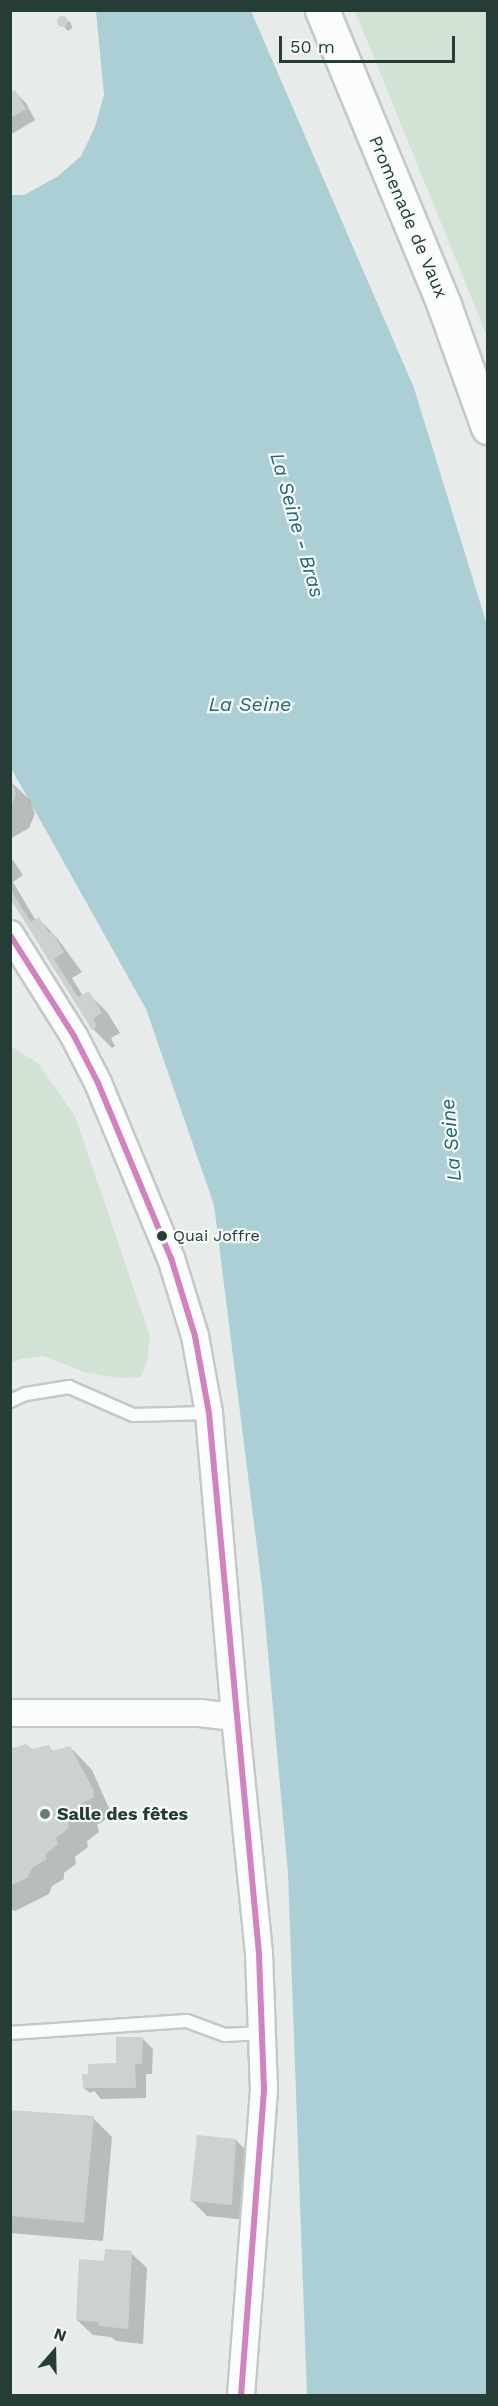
<!DOCTYPE html>
<meta charset="utf-8">
<style>
body{margin:0}
#map{position:relative;width:498px;height:2406px;overflow:hidden;background:#e7ebe9;font-family:"Work Sans",sans-serif}
div>[style]{position:absolute}
[style*='--x']{left:calc(var(--x)*1px);top:calc(var(--y)*1px);width:calc(var(--w)*1px);rotate:calc(var(--a)*1deg)}
.green>*{inset:0;background:#d2e3d6}
.water>*{inset:0;background:#accfd5}
.shadow>*{inset:0;background:#0003}
.building>*{inset:0;background:#cdd2d0}
.round{border-radius:50%}
.roads{filter:drop-shadow(2px 0 #c4c8c6) drop-shadow(-2px 0 #c4c8c6) drop-shadow(0 2px #c4c8c6) drop-shadow(0 -2px #c4c8c6)}
.lane>*{height:12px;margin:-6px;padding:0 6px;transform-origin:6px;border-radius:6px;background:#fbfcfc}
.street>*{height:26px;margin:-13px;padding:0 13px;transform-origin:13px;border-radius:13px;background:#fbfcfc}
.secondary>*{height:33px;margin:-16.5px;padding:0 16.5px;transform-origin:16.5px;border-radius:16.5px;background:#fbfcfc}
.bus-1>*{height:6px;margin:-3px;padding:0 3px;transform-origin:3px;border-radius:3px;background:#d282be}
.dots>*{width:16px;height:16px;translate:-50% -50%;box-sizing:border-box;border:3px solid #f5f9f7;border-radius:50%}
span{translate:-50% -50%;white-space:nowrap;text-align:center;line-height:1.15;-webkit-text-stroke:4.5px #f5f9f7;paint-order:stroke}
.bus-label{font-size:16px;color:#263d37}
.left{translate:0 -50%;text-align:left}
.street-label{font-size:18px;color:#263d37}
.poi-label{font-size:18px;color:#263d37;font-weight:700}
.water-label{font-size:20px;color:#256774;font-style:italic}
.frame{position:absolute;inset:0;border:12px solid #263d37;pointer-events:none}
.north{position:absolute;left:24px;top:2322px;width:60px;height:60px;-webkit-text-stroke:4px #f5f9f7;paint-order:stroke;rotate:20deg;font-size:16px;font-weight:700;line-height:24px;text-align:center;color:#263d37}
.north::after{content:'';display:block;margin:auto;width:21px;height:27px;background:#263d37;clip-path:polygon(50% 0,100% 100%,50% 72%,0 100%)}
.scale{position:absolute;left:279px;top:36px;width:176px;height:27px;box-sizing:border-box;border:3px solid #263d37;border-top:0;padding-left:8px;font-size:18px;line-height:21px;white-space:nowrap;color:#263d37;-webkit-text-stroke:4px #f5f9f7;paint-order:stroke}
</style>
<div id="map">
<div class="green">
<div style="clip-path:polygon(355px 11px,487px 11px,487px 336px)"></div>
<div style="clip-path:polygon(10px 1046px,38px 1063px,75px 1116px,150px 1336px,147px 1362px,141px 1377px,119px 1378px,87px 1373px,43px 1356px,21px 1359px,11px 1363px)"></div>
</div>
<div class="water">
<div style="clip-path:polygon(96px 11px,251px 11px,414px 388px,487px 625px,487px 2395px,307px 2395px,288px 1873px,262px 1587px,214px 1205px,146px 1009px,11px 768px,11px 195px,24px 195px,57px 177px,81px 156px,95px 127px,104px 95px)"></div>
</div>
<div class="shadow">
<div style="clip-path:polygon(62px 16px,71px 23px,72px 28px,68px 31px,58px 21px)"></div>
<div style="clip-path:polygon(15px 92px,26px 103px,35px 120px,10px 135px,10px 94px)"></div>
<div style="clip-path:polygon(10px 781px,30px 800px,35px 814px,29px 828px,10px 839px)"></div>
<div style="clip-path:polygon(10px 856px,23px 875px,13px 882px,36px 921px,39px 919px,57px 938px,82px 972px,72px 978px,83px 996px,88px 993px,107px 1012px,120px 1033px,111px 1038px,115px 1046px,112px 1048px,93px 1029px,10px 896px)"></div>
<div style="clip-path:polygon(49px 1747px,54px 1752px,67px 1747px,73px 1750px,92px 1770px,112px 1815px,97px 1825px,99px 1832px,87px 1841px,88px 1847px,75px 1857px,76px 1864px,64px 1873px,64px 1879px,52px 1886px,49px 1894px,15px 1911px,10px 1909px,10px 1748px,33px 1751px)"></div>
<div style="clip-path:polygon(142px 2038px,153px 2049px,152px 2074px,146px 2074px,146px 2098px,101px 2099px,94px 2091px,90px 2093px,84px 2088px,117px 2065px)"></div>
<div style="clip-path:polygon(10px 2111px,93px 2118px,112px 2137px,103px 2241px,10px 2233px)"></div>
<div style="clip-path:polygon(236px 2140px,251px 2156px,247px 2220px,207px 2216px,192px 2201px)"></div>
<div style="clip-path:polygon(131px 2253px,147px 2268px,143px 2344px,116px 2341px,111px 2337px,93px 2335px,77px 2320px,106px 2263px)"></div>
</div>
<div class="building">
<div class="round" style="left:56.5px;top:15.5px;width:11px;height:11px"></div>
<div style="clip-path:polygon(15px 90px,26px 109px,10px 118px,10px 93px)"></div>
<div style="clip-path:polygon(10px 777px,16px 794px,10px 808px)"></div>
<div style="clip-path:polygon(10px 889px,31px 922px,39px 917px,49px 933px,52px 932px,64px 952px,54px 959px,78px 997px,89px 991px,102px 1013px,93px 1019px,97px 1026px,92px 1030px,10px 898px)"></div>
<div style="clip-path:polygon(10px 1742px,13px 1748px,26px 1744px,33px 1749px,49px 1745px,52px 1751px,70px 1746px,94px 1791px,93px 1798px,79px 1805px,81px 1812px,68px 1822px,69px 1828px,56px 1838px,58px 1844px,46px 1854px,46px 1860px,33px 1867px,27px 1878px,10px 1886px)"></div>
<div style="clip-path:polygon(116px 2037px,143px 2037px,142px 2064px,135px 2064px,136px 2088px,83px 2088px,82px 2074px,88px 2074px,88px 2064px,116px 2063px)"></div>
<div style="clip-path:polygon(10px 2110px,94px 2116px,84px 2223px,10px 2216px)"></div>
<div style="clip-path:polygon(197px 2135px,236px 2139px,232px 2205px,190px 2201px)"></div>
<div style="clip-path:polygon(105px 2249px,132px 2251px,128px 2329px,99px 2326px,99px 2322px,76px 2320px,79px 2259px,104px 2261px)"></div>
</div>
<div class="roads">
<div class="lane">
<div style="--x:10;--y:1401;--w:17;--a:-24"></div>
<div style="--x:26;--y:1394;--w:44;--a:-9.2"></div>
<div style="--x:69;--y:1387;--w:70;--a:23.6"></div>
<div style="--x:133;--y:1415;--w:76;--a:-1.5"></div>
<div style="--x:10;--y:2033;--w:177;--a:-3.9"></div>
<div style="--x:187;--y:2021;--w:40;--a:20.2"></div>
<div style="--x:225;--y:2035;--w:37;--a:-3"></div>
</div>
<div class="street">
<div style="--x:10;--y:934;--w:120;--a:57.9"></div>
<div style="--x:74;--y:1036;--w:53;--a:62.9"></div>
<div style="--x:98;--y:1083;--w:190;--a:67.4"></div>
<div style="--x:171;--y:1258;--w:82;--a:72.9"></div>
<div style="--x:195;--y:1336;--w:78;--a:79.7"></div>
<div style="--x:209;--y:1413;--w:305;--a:85.1"></div>
<div style="--x:235;--y:1717;--w:238;--a:84.2"></div>
<div style="--x:259;--y:1954;--w:136;--a:87.9"></div>
<div style="--x:264;--y:2090;--w:307;--a:94.3"></div>
<div style="--x:10;--y:1713;--w:190;--a:0"></div>
<div style="--x:200;--y:1713;--w:35;--a:7"></div>
</div>
<div class="secondary">
<div style="--x:322;--y:10;--w:319;--a:67.5"></div>
<div style="--x:444;--y:305;--w:130;--a:70.2"></div>
</div>
</div>
<div class="bus-1">
<div style="--x:10;--y:935;--w:120;--a:57.6"></div>
<div style="--x:74;--y:1036;--w:53;--a:62.9"></div>
<div style="--x:98;--y:1083;--w:190;--a:67.4"></div>
<div style="--x:171;--y:1258;--w:82;--a:72.9"></div>
<div style="--x:195;--y:1336;--w:78;--a:79.7"></div>
<div style="--x:209;--y:1413;--w:543;--a:84.72"></div>
<div style="--x:259;--y:1954;--w:136;--a:87.9"></div>
<div style="--x:264;--y:2090;--w:307;--a:94.3"></div>
</div>
<div class="dots">
<div style="left:162px;top:1236px;background:#263d37"></div>
<div style="left:45px;top:1814px;background:#6a7a75"></div>
</div>
<div class="bus-label">
<span class="left" style="left:173px;top:1236px">Quai Joffre</span>
</div>
<div class="street-label">
<span style="left:408px;top:217px;rotate:67deg">Promenade de Vaux</span>
</div>
<div class="poi-label">
<span class="left" style="left:57px;top:1814px">Salle des fêtes</span>
</div>
<div class="water-label">
<span style="left:297px;top:525px;rotate:74deg">La Seine - Bras</span>
<span style="left:250px;top:704px">La Seine</span>
<span style="left:451px;top:1140px;rotate:-95deg">La Seine</span>
</div>
<div class="frame"></div>
<div class="north">N</div>
<div class="scale">50 m</div>
</div>
